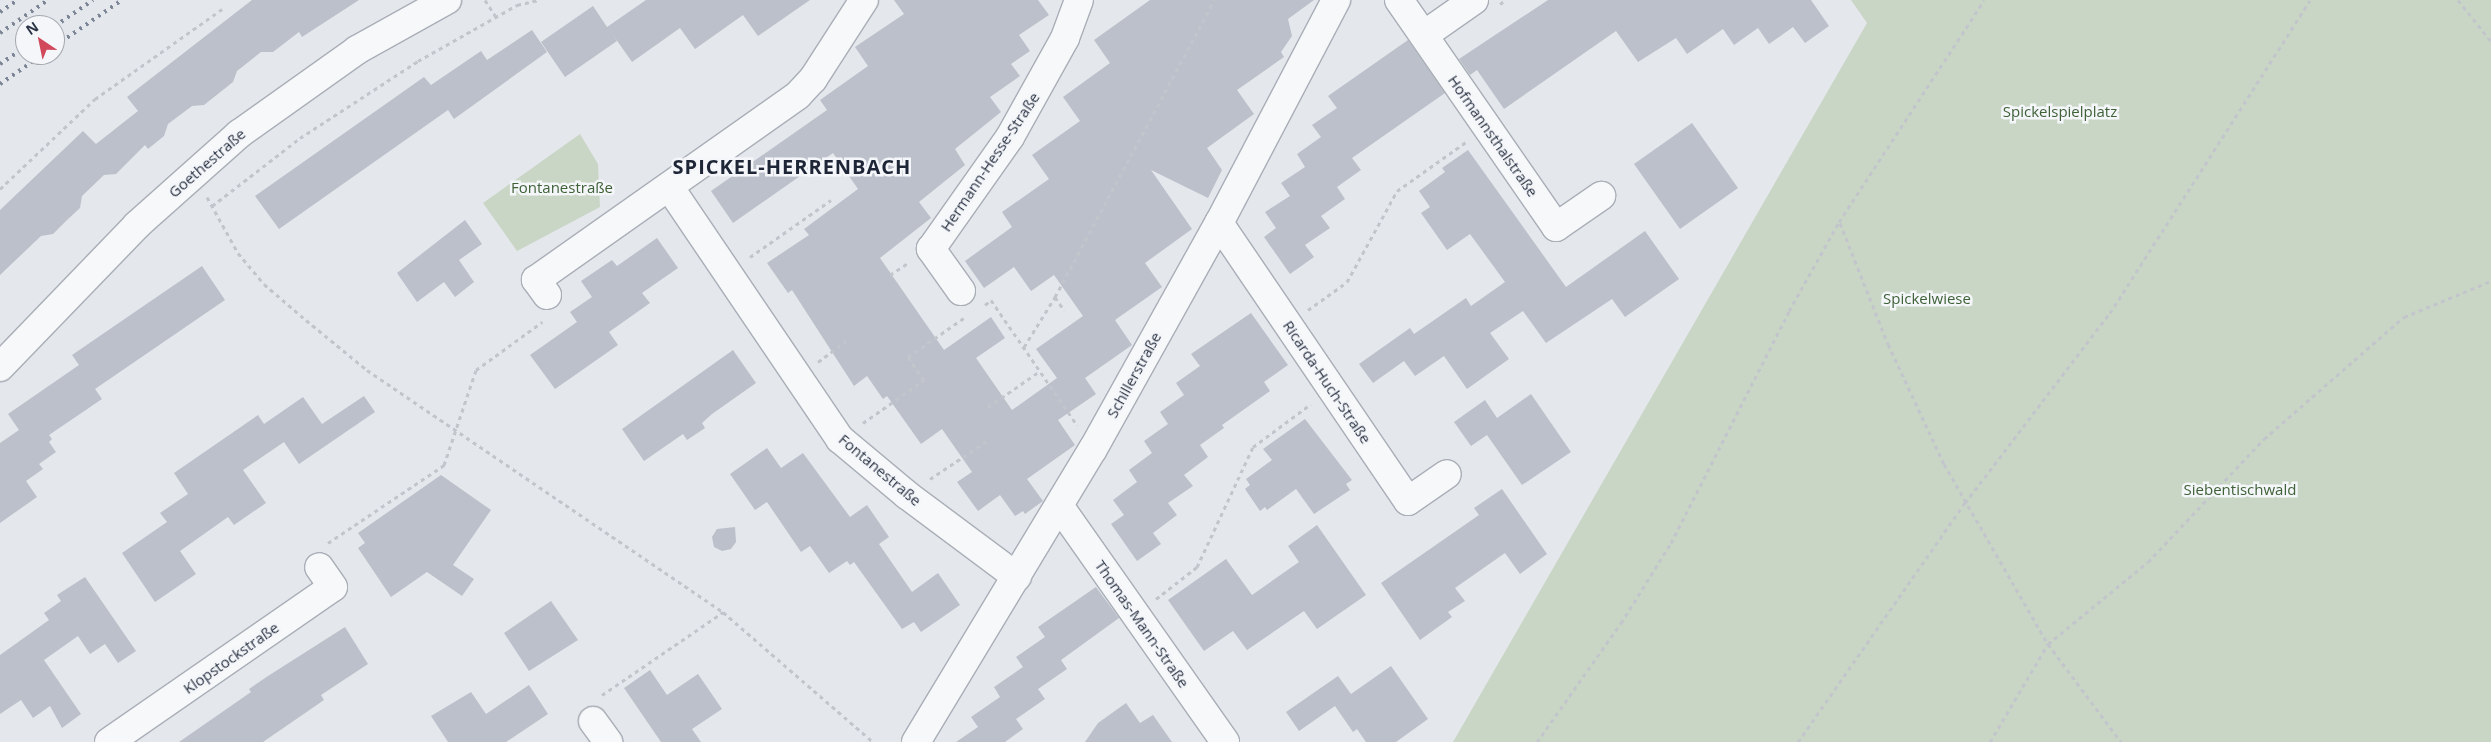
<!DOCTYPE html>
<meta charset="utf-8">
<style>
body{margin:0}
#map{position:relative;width:2491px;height:742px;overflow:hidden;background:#e4e7ec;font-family:"Open Sans",sans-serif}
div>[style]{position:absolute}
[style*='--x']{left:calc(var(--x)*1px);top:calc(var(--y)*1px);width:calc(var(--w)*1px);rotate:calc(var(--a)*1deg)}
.green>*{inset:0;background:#c9d6c5}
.building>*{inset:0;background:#bbc0ca}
.path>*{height:3px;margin-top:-1.5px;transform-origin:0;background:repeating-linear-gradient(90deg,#c2c5cb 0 4px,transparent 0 8px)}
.roads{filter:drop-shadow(1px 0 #a9aeb7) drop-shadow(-1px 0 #a9aeb7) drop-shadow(0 1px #a9aeb7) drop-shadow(0 -1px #a9aeb7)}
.street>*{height:28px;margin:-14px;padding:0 14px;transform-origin:14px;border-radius:14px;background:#f7f8fa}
.rail>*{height:4px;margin-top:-2px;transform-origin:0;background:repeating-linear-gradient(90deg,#7d8696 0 2.5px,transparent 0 7.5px)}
span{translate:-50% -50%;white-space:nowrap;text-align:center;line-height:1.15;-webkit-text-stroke:5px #f4f6f9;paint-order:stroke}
.park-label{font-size:15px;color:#3f6138}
.street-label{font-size:15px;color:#2b3445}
.district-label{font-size:20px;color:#1d2536;font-weight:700;letter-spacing:1px}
.north{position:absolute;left:15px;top:15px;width:50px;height:50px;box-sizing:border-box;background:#f4f6f9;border:1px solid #a4a8b1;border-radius:50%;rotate:326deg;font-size:14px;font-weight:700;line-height:20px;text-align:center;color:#2b3445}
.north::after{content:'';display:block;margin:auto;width:18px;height:22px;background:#d1495b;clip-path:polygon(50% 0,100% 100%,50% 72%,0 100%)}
</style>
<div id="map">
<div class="green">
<div style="clip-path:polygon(1851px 0,2491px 0,2491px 742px,1453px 742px,1867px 23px)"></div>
<div style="clip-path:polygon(580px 134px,598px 164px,600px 207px,517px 251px,483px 203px)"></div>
</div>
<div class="building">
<div style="clip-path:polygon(252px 0,359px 0,302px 37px,299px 32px,273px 52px,261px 52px,237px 71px,233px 82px,204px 105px,192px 106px,168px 124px,164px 136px,148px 149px,145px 145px,116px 174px,104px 175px,82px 196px,80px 208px,66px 221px,53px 234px,41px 236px,0 275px,0 210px,83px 131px,96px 144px,138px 111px,127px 97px)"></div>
<div style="clip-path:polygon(646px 0,810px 0,758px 36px,743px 15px,695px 49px,680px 28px,632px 62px,611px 32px,617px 41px,565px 77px,541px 42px,593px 6px,607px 27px)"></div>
<div style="clip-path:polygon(894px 0,1038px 0,1049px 15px,1019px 35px,1030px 51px,1011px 64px,1020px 76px,990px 97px,1001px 112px,955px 149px,965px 165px,919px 202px,931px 218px,880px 258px,944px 350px,991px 317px,1005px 338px,976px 358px,1012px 410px,1057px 378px,1036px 349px,1083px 316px,1054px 275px,1031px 291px,1014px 267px,984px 288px,965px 261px,1012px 227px,1002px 212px,1049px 179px,1032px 155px,1080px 121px,1063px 97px,1110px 63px,1094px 40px,1150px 0,1314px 0,1288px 19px,1292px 36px,1281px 52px,1284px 57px,1237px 90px,1254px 114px,1207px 148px,1222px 170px,1208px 198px,1151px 170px,1192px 229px,1145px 263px,1162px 287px,1115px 320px,1132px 345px,1085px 378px,1096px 394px,1058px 420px,1075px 445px,1027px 479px,1043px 501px,1025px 514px,1023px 511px,1015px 516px,1000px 495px,978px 511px,957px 482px,972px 472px,942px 429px,921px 444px,887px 396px,883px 399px,867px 376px,854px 386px,792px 290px,788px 293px,767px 263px,809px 235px,804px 229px,858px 189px,833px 153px,733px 223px,711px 191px,827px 110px,820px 100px,868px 66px,855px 47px,904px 14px)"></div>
<div style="clip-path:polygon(1548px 0,1811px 0,1829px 26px,1805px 43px,1793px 27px,1769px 44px,1758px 28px,1734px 45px,1723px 29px,1687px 54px,1676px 38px,1638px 62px,1616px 31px,1504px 109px,1477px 70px,1470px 75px,1459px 59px)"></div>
<div style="clip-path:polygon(532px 30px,547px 52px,454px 119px,448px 110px,279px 229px,255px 196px,424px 77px,431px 85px,481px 51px,487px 60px)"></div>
<div style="clip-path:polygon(1408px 40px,1445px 93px,1352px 158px,1361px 170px,1337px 187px,1345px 199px,1321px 216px,1330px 228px,1305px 245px,1314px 257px,1290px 274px,1264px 237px,1276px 228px,1265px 212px,1290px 196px,1281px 183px,1305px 167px,1297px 154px,1321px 137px,1312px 125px,1337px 108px,1328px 96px)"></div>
<div style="clip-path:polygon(1692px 123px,1738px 188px,1680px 229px,1634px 164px)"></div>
<div style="clip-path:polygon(1468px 150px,1566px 287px,1645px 231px,1679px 279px,1625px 317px,1612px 299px,1546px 343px,1523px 311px,1490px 333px,1509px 359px,1467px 389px,1444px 356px,1415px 376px,1404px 361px,1373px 383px,1359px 364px,1410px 328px,1414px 334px,1466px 298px,1471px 306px,1505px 282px,1470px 234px,1447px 250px,1421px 213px,1430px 207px,1419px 191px,1445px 172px,1442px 168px)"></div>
<div style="clip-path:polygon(465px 220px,482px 244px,459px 260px,474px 282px,455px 297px,444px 282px,417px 302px,397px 273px)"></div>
<div style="clip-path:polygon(657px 238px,678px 268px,642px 293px,650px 303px,609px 332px,618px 345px,555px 389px,530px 355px,577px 322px,570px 312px,592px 297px,581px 281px,612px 260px,617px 266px)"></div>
<div style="clip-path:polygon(202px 266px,225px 300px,95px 389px,102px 399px,49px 435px,52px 439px,49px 442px,56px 452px,39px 464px,43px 469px,26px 481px,37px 497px,0 523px,0 443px,19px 430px,8px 414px,79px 365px,72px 355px)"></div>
<div style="clip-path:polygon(1251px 313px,1288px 365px,1264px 382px,1270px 391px,1222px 425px,1224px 428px,1200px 445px,1208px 457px,1184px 475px,1193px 486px,1168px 503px,1177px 515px,1153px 533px,1161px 544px,1137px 561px,1111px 524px,1124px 515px,1113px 500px,1137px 482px,1129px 470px,1152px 453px,1144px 441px,1168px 424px,1160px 412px,1184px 395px,1176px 383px,1200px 366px,1191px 354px)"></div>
<div style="clip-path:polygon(733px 350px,756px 383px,712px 414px,702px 423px,705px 428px,687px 440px,683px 434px,644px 461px,622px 429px)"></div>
<div style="clip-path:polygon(1531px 394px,1571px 452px,1522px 485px,1487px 435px,1471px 446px,1454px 422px,1485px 400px,1497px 418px)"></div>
<div style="clip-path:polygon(364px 396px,375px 412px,299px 464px,284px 442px,243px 470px,266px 503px,234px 525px,228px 517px,180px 551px,196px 574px,155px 602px,122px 553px,167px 522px,160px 513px,188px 494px,174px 473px,258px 415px,264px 424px,303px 397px,322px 424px)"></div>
<div style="clip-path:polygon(1305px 419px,1352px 480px,1346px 484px,1350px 490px,1314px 514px,1296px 489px,1267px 510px,1265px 507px,1260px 511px,1245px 489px,1250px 485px,1246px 479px,1272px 460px,1263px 449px)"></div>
<div style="clip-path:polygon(767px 448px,781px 468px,803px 453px,850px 517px,867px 505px,889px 537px,879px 544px,912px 592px,938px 573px,960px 605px,921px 632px,914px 622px,902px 629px,854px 562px,850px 565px,847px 561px,829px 573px,810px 546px,801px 552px,767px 502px,755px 510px,730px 474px)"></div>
<div style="clip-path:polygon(441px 475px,491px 510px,453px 565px,474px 579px,462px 596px,427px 572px,391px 597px,358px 548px,365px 543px,358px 533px)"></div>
<div style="clip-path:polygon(1502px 489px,1547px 554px,1520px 574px,1505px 553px,1455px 588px,1465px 601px,1448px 612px,1452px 617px,1420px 640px,1381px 583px,1479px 515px,1474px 508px)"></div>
<div style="clip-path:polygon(1317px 525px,1366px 595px,1317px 629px,1304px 611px,1247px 650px,1233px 631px,1204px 651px,1168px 600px,1226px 559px,1252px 595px,1299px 562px,1288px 546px)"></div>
<div style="clip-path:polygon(735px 527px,736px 542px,731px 549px,722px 551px,714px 547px,712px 537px,717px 529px)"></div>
<div style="clip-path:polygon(85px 577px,136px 651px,118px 663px,105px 644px,90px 654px,78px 636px,44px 660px,81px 714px,62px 728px,50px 706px,33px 718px,21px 700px,0 714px,0 655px,49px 620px,44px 613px,61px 601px,57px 595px)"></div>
<div style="clip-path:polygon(1096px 587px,1119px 618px,1061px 660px,1067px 669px,1038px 689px,1045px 699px,1016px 719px,1023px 729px,1005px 742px,956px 742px,978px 727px,971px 717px,1000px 697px,994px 687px,1023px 667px,1016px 657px,1045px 637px,1038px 627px)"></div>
<div style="clip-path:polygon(551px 601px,578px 640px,529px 671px,504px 633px)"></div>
<div style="clip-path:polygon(345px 627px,368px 664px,321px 695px,324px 700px,263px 742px,179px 742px,251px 692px,249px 689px,268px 676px)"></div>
<div style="clip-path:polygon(1391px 666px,1428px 719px,1396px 742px,1366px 742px,1357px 729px,1353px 732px,1335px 706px,1299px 731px,1286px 712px,1338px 676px,1351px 694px)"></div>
<div style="clip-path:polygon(650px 670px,667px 695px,698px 674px,722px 709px,692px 729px,701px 742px,661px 742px,624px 688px)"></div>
<div style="clip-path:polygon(529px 685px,548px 714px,506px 742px,448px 742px,431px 716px,471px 692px,486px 714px)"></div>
<div style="clip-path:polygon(1126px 703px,1140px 723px,1153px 715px,1172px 742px,1085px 742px,1098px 723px)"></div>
</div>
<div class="path">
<div style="--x:485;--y:0;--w:20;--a:57"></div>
<div style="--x:2458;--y:0;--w:53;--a:51.2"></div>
<div style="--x:1500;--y:4;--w:7;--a:-34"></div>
<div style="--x:0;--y:189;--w:131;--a:-43.5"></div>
<div style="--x:95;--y:99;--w:156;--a:-35.3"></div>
<div style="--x:207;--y:197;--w:64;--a:61"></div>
<div style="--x:238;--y:253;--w:40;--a:50"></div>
<div style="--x:264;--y:284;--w:55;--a:40.6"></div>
<div style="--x:306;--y:320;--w:79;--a:39.3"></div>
<div style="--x:367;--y:370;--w:430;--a:34.2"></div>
<div style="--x:723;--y:612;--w:198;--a:40.9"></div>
<div style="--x:212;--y:206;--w:111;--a:-37.7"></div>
<div style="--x:300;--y:138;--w:141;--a:-33.1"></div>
<div style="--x:418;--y:61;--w:114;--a:-29.5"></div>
<div style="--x:517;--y:5;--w:23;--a:-13"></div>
<div style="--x:1840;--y:223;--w:130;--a:68.4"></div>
<div style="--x:1888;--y:344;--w:132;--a:65"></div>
<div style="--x:1944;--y:464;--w:208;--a:60"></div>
<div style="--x:2048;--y:644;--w:122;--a:53.3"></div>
<div style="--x:750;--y:257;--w:99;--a:-35.1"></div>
<div style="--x:890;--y:275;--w:22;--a:-34"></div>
<div style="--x:1055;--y:297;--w:16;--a:55"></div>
<div style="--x:985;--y:305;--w:8;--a:-40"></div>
<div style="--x:991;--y:300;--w:152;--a:55.5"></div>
<div style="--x:1308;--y:310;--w:48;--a:-35.7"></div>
<div style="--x:1347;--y:282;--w:104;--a:-61.2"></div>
<div style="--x:1397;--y:191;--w:85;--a:-35.4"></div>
<div style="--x:1024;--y:347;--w:59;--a:-58.2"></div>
<div style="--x:1055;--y:297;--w:337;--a:-61.8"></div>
<div style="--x:818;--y:362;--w:35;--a:-37"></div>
<div style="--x:988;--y:407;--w:63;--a:-34.7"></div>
<div style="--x:863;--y:423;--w:75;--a:-35.2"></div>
<div style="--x:924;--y:380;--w:28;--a:-125"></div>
<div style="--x:908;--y:357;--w:68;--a:-34.9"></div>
<div style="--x:930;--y:479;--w:72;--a:-33.7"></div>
<div style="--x:328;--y:543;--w:140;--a:-33.9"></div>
<div style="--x:444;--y:465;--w:100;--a:-71.4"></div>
<div style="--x:476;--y:370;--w:82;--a:-36"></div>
<div style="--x:1156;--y:599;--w:52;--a:-38"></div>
<div style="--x:1197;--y:567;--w:132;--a:-65"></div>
<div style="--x:1253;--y:447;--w:72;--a:-36.6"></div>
<div style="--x:602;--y:695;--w:147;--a:-34.4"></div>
<div style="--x:1537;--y:742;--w:146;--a:-54.8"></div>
<div style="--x:1621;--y:623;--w:94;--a:-58"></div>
<div style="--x:1671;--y:543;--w:260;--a:-63"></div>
<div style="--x:1789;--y:311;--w:102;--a:-60.7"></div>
<div style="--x:1839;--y:222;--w:265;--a:-56.8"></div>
<div style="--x:1798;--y:742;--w:292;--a:-55.1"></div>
<div style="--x:1965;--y:503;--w:239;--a:-52.7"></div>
<div style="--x:2110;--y:313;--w:371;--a:-57.4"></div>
<div style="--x:1990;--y:742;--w:114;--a:-59.4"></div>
<div style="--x:2048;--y:644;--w:129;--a:-39.4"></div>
<div style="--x:2148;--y:562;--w:169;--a:-46.7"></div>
<div style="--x:2264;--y:439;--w:186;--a:-41.1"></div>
<div style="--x:2404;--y:317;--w:94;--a:-22.5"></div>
</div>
<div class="roads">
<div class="street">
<div style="--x:1399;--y:0;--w:276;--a:55.3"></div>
<div style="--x:1556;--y:227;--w:55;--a:-34.6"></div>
<div style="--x:1424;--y:35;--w:61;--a:-35"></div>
<div style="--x:670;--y:188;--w:303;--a:55.9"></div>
<div style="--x:840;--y:439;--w:87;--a:39.9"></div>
<div style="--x:907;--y:495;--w:137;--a:36.7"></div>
<div style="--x:1219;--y:223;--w:336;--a:55.8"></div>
<div style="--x:1408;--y:501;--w:47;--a:-34.7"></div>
<div style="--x:961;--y:291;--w:52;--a:-125.5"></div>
<div style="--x:931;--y:249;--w:137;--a:-54.8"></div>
<div style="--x:1010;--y:137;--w:113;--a:-60.9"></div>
<div style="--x:1065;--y:38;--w:40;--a:-69.8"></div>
<div style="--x:547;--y:295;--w:19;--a:-126"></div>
<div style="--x:536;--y:280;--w:321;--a:-35.2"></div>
<div style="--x:798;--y:95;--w:22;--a:-47"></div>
<div style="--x:813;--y:79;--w:94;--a:-57.2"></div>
<div style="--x:0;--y:367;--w:197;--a:-46"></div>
<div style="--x:137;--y:225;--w:137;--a:-41.7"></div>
<div style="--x:239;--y:134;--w:145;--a:-35.4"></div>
<div style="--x:357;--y:50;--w:103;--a:-29.1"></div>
<div style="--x:1060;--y:507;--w:287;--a:54.9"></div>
<div style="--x:593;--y:721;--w:26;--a:54"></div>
<div style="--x:109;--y:742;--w:272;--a:-34.7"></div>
<div style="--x:333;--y:587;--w:24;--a:-125"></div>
<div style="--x:916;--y:742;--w:342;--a:-58.9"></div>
<div style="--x:1093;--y:449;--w:259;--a:-60.9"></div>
<div style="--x:1219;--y:223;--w:252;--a:-62.3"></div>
</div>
</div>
<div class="rail">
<div style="--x:0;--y:12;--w:22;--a:-34"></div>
<div style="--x:55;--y:26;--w:46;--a:-34.4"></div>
<div style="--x:0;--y:33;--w:58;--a:-34.5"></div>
<div style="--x:55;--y:46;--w:81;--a:-34.5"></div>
<div style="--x:0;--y:64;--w:30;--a:-34"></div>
<div style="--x:0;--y:84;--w:51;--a:-34.6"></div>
</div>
<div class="park-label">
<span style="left:2060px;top:112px">Spickelspielplatz</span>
<span style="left:562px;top:188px">Fontanestraße</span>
<span style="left:1927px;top:299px">Spickelwiese</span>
<span style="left:2240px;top:490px">Siebentischwald</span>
</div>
<div class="street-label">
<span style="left:1493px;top:136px;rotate:55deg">Hofmannsthalstraße</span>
<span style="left:990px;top:162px;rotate:-56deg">Hermann-Hesse-Straße</span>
<span style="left:207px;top:163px;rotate:-41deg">Goethestraße</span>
<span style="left:1134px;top:375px;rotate:-61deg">Schillerstraße</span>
<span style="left:1327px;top:382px;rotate:56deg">Ricarda-Huch-Straße</span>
<span style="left:880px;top:470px;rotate:40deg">Fontanestraße</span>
<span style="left:1142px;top:624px;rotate:55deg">Thomas-Mann-Straße</span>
<span style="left:231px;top:658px;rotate:-35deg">Klopstockstraße</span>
</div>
<div class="district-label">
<span style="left:792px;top:166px">SPICKEL-HERRENBACH</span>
</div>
<div class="north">N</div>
</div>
